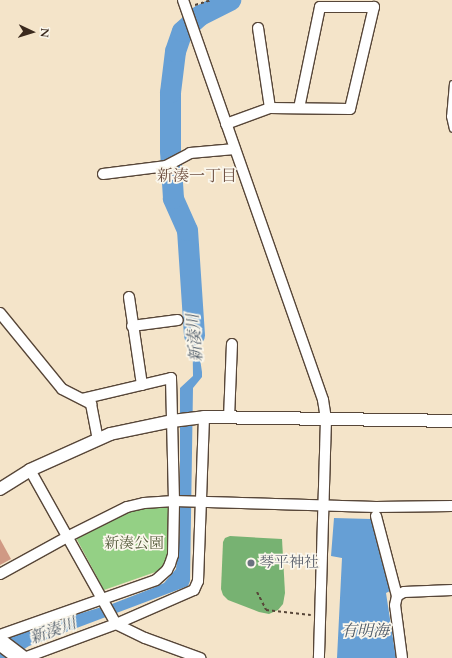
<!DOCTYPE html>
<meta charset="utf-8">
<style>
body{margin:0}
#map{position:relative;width:452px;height:658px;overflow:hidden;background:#f4e4c9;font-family:Cardo,"Noto Serif JP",serif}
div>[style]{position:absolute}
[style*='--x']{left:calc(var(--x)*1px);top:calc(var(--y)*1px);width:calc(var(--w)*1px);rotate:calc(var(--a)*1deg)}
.green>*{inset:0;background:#94d085}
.forest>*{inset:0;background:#77b272}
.water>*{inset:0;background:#669fd5}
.stream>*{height:3.5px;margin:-1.75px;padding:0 1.75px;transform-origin:1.75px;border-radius:1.75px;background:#669fd5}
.river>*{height:21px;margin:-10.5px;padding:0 10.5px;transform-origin:10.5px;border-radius:10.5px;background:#669fd5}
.building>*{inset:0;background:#d09984}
.path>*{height:2px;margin-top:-1px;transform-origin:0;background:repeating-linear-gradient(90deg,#574638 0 3px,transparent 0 6px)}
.roads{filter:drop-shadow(1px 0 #574638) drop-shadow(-1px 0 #574638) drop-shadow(0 1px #574638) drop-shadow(0 -1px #574638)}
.service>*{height:5px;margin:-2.5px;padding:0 2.5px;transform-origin:2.5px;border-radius:2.5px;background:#fff}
.minor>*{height:10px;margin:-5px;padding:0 5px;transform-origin:5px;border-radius:5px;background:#fff}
.tertiary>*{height:12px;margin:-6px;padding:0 6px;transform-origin:6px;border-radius:6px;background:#fff}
.trunk>*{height:16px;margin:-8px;padding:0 8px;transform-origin:8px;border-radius:8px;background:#fff}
.dots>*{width:11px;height:11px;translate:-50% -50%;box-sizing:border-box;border:2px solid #fbf7ec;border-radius:50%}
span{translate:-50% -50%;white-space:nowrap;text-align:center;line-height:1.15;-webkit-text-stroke:3.5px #fbf7ec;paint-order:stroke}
.park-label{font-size:15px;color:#565c3d}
.worship-label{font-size:15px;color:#5b616d}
.left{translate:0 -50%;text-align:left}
.neighbourhood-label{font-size:16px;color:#6f5142}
.water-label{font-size:16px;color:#4c5967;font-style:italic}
.north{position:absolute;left:12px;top:12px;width:40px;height:40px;-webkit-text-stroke:3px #fbf7ec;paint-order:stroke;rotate:94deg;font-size:11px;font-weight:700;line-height:16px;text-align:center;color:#3b2a1e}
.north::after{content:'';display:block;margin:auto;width:14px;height:18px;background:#3b2a1e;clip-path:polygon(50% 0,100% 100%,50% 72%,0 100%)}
</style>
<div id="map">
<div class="green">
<div style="clip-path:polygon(171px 505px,168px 552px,164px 569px,104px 590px,75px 536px,127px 510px)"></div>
</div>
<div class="forest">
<div style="clip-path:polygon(230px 536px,282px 539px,285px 593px,283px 604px,278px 610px,269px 614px,259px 612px,228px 600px,223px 595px,221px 589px,223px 542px,225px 538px)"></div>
</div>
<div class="water">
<div style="clip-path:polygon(192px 306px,202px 372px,202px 377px,193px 388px,190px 581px,188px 586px,29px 646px,10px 658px,0 658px,0 643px,14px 633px,112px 604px,153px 588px,164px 583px,176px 569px,180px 532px,180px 388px,193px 376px)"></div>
<div style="clip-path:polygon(334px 518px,371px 519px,394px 589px,386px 593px,396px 658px,337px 658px,342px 558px,331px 556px)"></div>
</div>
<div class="stream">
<div style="--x:200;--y:15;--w:7;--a:-63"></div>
</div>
<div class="river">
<div style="--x:194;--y:335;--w:105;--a:-93.8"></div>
<div style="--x:187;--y:230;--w:35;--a:-114"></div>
<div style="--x:173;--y:198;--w:48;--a:-93.6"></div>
<div style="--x:170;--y:150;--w:58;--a:-90"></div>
<div style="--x:170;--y:92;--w:41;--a:-83"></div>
<div style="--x:175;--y:51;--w:21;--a:-71"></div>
<div style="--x:182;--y:31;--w:24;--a:-42"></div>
<div style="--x:200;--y:15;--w:34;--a:-27"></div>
</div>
<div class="building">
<div style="clip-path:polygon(0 539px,11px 559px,0 565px)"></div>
</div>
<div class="path">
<div style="--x:195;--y:5;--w:17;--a:-17"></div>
<div style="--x:257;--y:592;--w:20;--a:63"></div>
<div style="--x:266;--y:610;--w:45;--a:6.3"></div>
</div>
<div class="roads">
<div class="service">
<div style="--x:452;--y:83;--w:33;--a:95"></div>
<div style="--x:449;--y:116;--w:13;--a:77"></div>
</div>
<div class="minor">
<div style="--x:183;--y:0;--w:424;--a:70.7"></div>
<div style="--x:323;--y:400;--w:19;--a:81"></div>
<div style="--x:326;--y:419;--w:239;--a:91.7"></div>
<div style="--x:270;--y:108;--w:80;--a:0.7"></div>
<div style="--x:350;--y:109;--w:105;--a:-76.8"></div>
<div style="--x:374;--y:7;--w:54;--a:180"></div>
<div style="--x:320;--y:7;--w:103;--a:101.7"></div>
<div style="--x:226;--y:124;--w:47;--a:-20"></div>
<div style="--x:270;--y:108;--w:81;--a:-98.5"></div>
<div style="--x:103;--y:174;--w:64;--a:-7.2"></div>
<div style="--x:166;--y:166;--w:27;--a:-28"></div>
<div style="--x:190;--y:153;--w:45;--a:-5.1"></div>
<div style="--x:129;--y:297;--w:89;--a:81.6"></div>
<div style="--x:0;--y:313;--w:98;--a:50.8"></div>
<div style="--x:62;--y:389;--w:33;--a:27"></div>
<div style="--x:91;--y:404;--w:36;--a:79"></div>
<div style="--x:132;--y:326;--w:46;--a:-7.4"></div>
<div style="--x:229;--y:418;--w:74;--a:-87.7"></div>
<div style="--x:30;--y:470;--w:176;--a:60.8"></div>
<div style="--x:116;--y:624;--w:32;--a:26"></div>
<div style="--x:145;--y:638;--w:59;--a:20"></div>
<div style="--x:376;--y:516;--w:83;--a:75.3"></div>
<div style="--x:0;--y:574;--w:77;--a:-28.9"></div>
<div style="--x:67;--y:537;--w:67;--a:-26.6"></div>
<div style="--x:127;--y:507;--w:17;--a:-13"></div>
<div style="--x:144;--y:503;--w:30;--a:-4"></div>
<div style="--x:174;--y:501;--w:202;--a:1.7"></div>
<div style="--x:376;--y:507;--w:76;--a:-0.8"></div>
<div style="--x:0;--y:635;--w:165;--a:-19.4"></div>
<div style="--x:156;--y:580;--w:15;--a:-42"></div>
<div style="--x:167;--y:570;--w:7;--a:-63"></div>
<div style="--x:170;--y:564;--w:9;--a:-72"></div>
<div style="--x:173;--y:555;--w:54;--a:-88.9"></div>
<div style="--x:174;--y:501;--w:123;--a:-91.4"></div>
<div style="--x:171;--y:378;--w:91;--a:166.7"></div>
<div style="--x:24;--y:658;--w:98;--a:-20.3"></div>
<div style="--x:116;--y:624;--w:85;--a:-23.6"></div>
<div style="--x:194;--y:590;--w:10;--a:-66"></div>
<div style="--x:198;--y:581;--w:164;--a:-87.9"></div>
<div style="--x:402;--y:658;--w:53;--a:-97.5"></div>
<div style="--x:395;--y:605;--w:9;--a:-77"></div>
<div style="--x:397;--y:596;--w:8;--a:-30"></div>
<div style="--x:404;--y:592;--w:48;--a:-2.4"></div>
</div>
<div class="tertiary">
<div style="--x:0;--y:489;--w:36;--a:-32"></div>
<div style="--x:30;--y:470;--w:88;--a:-24.2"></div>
<div style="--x:110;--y:434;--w:63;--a:-11.8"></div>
<div style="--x:172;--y:421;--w:32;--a:-7"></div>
<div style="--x:204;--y:417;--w:248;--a:0.9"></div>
</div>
<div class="trunk">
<div style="--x:0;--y:642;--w:26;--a:37"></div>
</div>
</div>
<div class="dots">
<div style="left:251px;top:563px;background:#6b7280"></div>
</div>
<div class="park-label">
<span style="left:134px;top:544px">新湊公園</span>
</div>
<div class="worship-label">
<span class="left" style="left:259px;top:563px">琴平神社</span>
</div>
<div class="neighbourhood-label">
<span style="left:197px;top:176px">新湊一丁目</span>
</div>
<div class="water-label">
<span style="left:195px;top:338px;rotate:-95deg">新湊川</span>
<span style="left:53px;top:631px;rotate:-20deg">新湊川</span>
<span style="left:365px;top:631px">有明海</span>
</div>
<div class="north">N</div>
</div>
